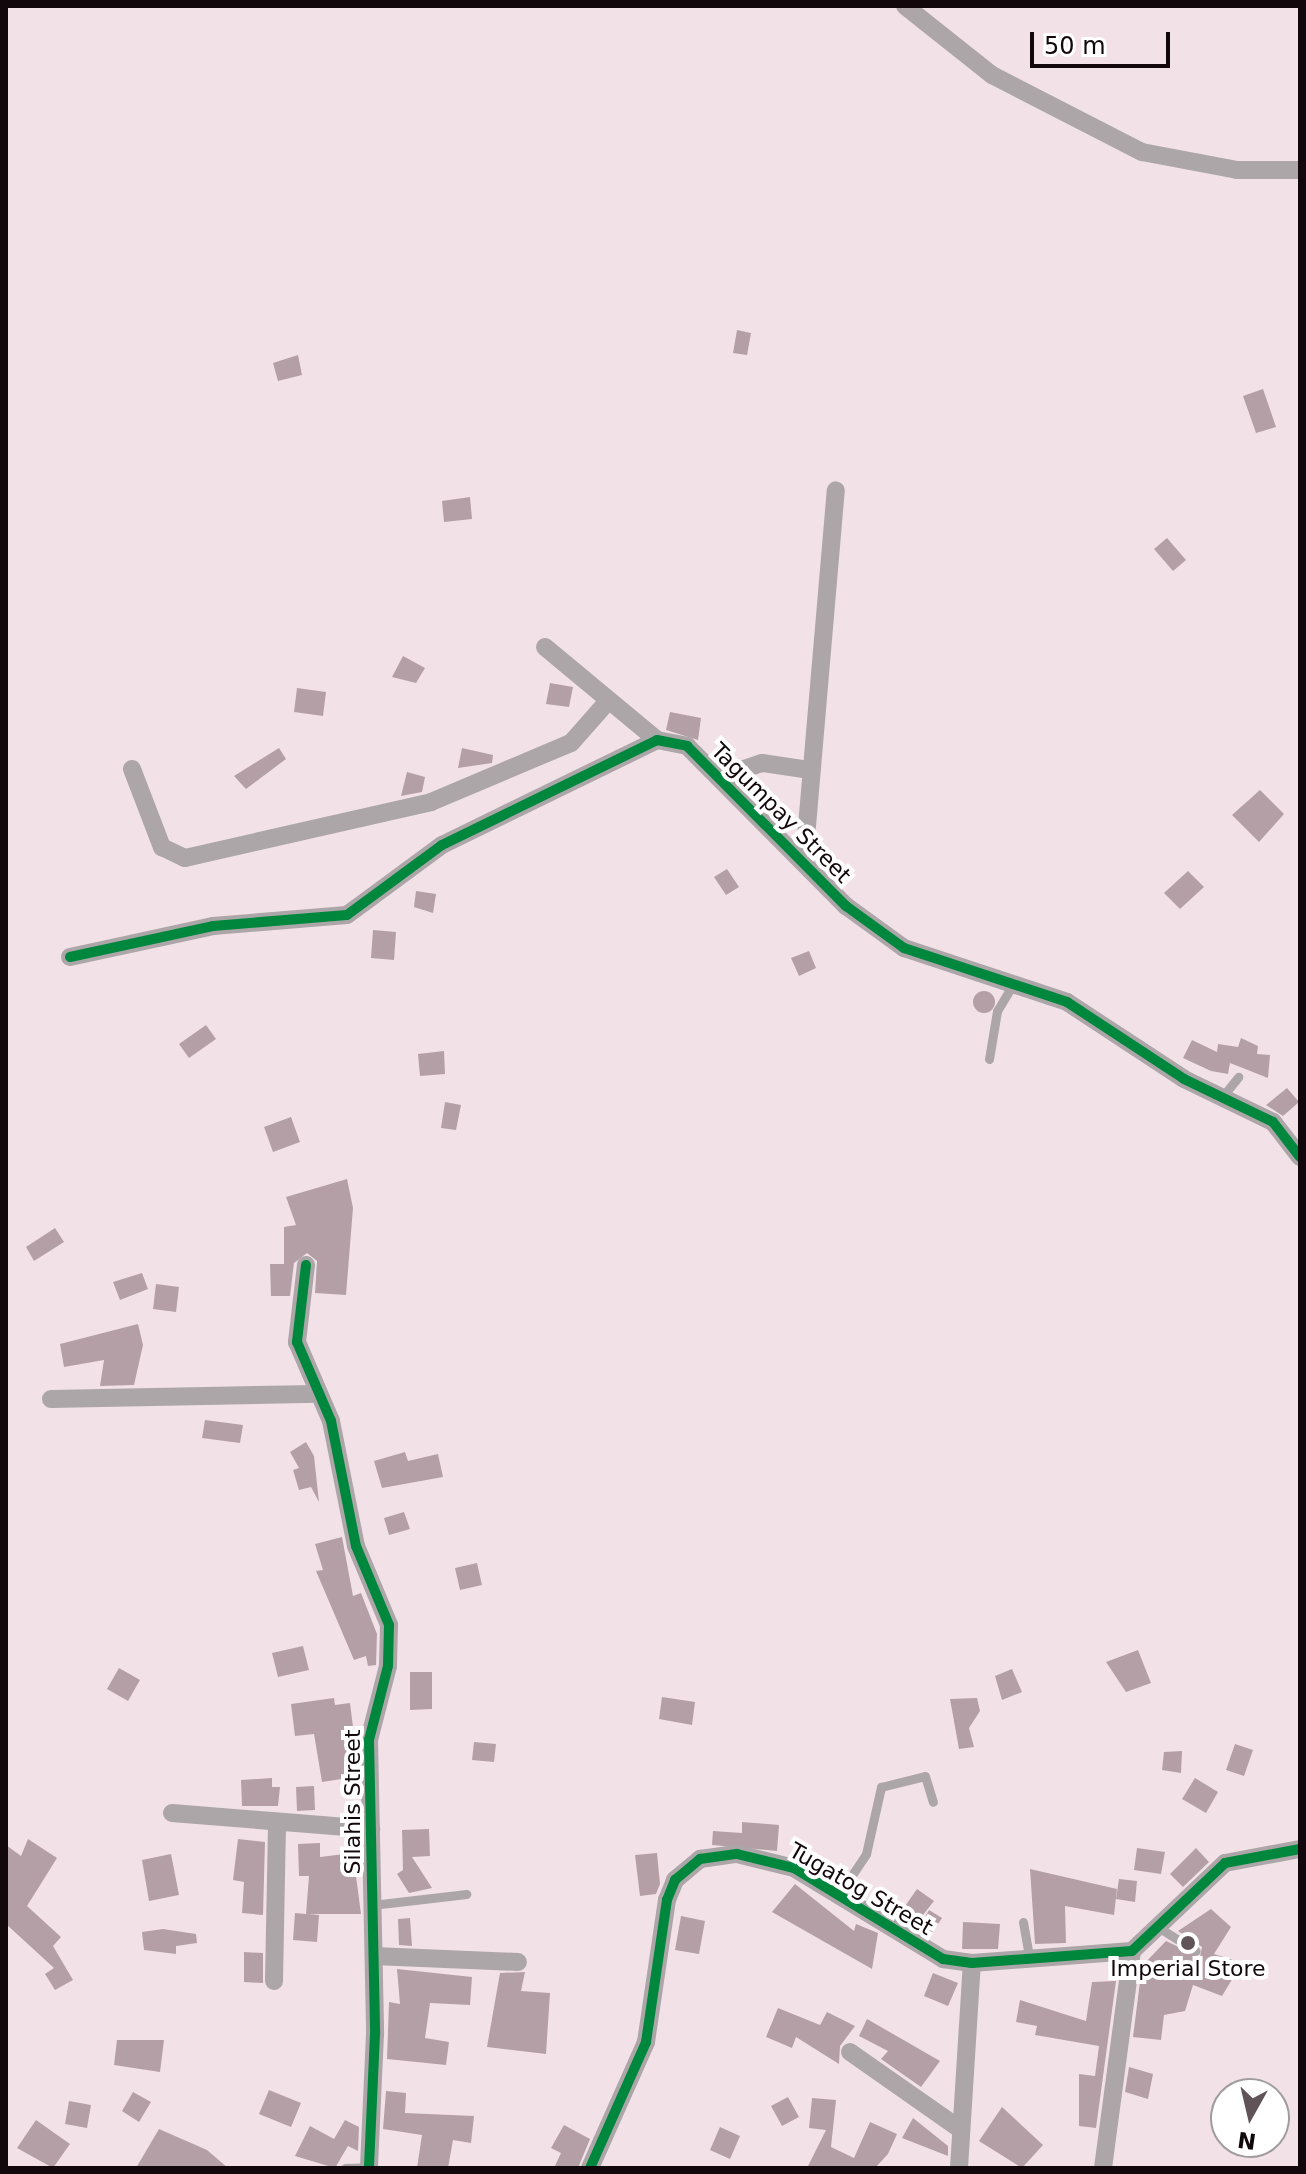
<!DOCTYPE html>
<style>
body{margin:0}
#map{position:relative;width:1306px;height:2174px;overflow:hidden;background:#f2e2e7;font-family:"DejaVu Sans",sans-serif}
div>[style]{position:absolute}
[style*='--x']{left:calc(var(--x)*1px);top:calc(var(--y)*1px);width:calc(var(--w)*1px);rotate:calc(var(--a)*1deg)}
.building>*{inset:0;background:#b49fa7}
.round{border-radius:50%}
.service>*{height:9px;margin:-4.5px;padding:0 4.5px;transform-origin:4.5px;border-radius:4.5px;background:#aca6a8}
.minor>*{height:18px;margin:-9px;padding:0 9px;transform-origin:9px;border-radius:9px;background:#aca6a8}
.cycleway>*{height:10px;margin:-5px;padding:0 5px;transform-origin:5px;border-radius:5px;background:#00873e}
.dots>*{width:22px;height:22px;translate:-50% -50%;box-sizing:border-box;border:4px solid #fff;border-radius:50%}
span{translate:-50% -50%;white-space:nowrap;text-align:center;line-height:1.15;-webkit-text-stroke:8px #fff;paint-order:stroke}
.street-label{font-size:22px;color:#12080c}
.poi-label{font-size:22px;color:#12080c}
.frame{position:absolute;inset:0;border:8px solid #12080c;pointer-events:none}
.north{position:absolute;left:1210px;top:2078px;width:80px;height:80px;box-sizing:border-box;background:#fff;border:2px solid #a09c9e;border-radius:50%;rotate:188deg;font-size:22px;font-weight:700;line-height:32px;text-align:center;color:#12080c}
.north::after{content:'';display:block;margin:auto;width:28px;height:36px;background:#605459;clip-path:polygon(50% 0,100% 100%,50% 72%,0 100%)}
.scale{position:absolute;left:1030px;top:32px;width:140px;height:36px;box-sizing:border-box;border:4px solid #12080c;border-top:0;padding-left:10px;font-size:24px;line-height:28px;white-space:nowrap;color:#12080c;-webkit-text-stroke:6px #fff;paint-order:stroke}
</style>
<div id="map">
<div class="building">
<div style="clip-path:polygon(737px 330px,751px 333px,747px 355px,733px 353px)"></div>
<div style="clip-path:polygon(298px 355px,302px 375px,278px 381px,273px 363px)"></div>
<div style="clip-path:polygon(1263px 389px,1276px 427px,1256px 433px,1243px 396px)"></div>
<div style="clip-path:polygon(470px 497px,472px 519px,444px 522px,442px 501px)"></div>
<div style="clip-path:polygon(1167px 538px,1186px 560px,1173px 571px,1154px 549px)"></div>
<div style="clip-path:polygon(403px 656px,425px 668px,416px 683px,392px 677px)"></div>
<div style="clip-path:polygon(550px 683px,573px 687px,569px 707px,546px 704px)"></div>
<div style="clip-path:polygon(297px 688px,326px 692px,323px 716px,294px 712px)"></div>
<div style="clip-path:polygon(670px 712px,701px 718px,698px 740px,666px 730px)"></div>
<div style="clip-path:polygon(279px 748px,286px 759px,246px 789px,234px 776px)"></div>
<div style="clip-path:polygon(462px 748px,493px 755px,492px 763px,458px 768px)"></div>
<div style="clip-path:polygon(407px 772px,425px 777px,422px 792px,401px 796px)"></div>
<div style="clip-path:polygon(1260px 790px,1284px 814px,1259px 842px,1232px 815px)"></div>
<div style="clip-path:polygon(727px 869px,739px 887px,726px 895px,714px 877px)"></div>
<div style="clip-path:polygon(1188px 871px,1204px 887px,1180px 909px,1164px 893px)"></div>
<div style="clip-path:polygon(416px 891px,436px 894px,433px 913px,414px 907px)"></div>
<div style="clip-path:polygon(373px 930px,396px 932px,394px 960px,371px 958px)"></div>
<div style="clip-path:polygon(809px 951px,816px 968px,799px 976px,791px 958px)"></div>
<div class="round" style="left:973px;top:991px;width:22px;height:22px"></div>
<div style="clip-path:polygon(206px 1025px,216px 1039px,189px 1058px,179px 1044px)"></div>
<div style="clip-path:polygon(1241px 1038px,1258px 1046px,1257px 1054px,1270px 1055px,1268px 1078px,1230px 1063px,1228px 1074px,1211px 1071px,1183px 1058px,1192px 1040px,1217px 1052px,1218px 1044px,1238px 1047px)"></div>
<div style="clip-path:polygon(444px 1051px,445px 1074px,420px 1076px,418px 1054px)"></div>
<div style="clip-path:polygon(1287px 1088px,1299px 1102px,1283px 1116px,1266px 1105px)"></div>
<div style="clip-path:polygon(445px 1102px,461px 1105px,456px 1130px,441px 1128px)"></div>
<div style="clip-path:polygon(291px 1117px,300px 1142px,273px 1152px,264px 1127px)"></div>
<div style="clip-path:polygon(347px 1179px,353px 1208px,346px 1295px,315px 1293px,317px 1261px,307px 1253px,294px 1263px,290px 1296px,271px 1296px,270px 1264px,284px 1264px,284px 1227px,296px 1225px,286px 1197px)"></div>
<div style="clip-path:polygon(55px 1228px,64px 1242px,34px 1261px,26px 1247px)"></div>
<div style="clip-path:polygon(142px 1273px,148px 1289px,120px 1300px,113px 1282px)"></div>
<div style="clip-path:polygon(156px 1284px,179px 1287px,176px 1312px,153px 1309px)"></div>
<div style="clip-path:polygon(138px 1324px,143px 1345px,134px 1385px,100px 1386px,104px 1360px,64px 1367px,60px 1344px)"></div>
<div style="clip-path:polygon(205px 1420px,243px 1425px,240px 1443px,202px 1438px)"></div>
<div style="clip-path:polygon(306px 1442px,314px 1456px,319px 1502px,311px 1487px,299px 1490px,293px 1470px,299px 1468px,290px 1452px)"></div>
<div style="clip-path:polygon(405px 1452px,408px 1461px,438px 1454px,443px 1477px,382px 1488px,374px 1461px)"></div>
<div style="clip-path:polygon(404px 1512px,410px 1529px,389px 1535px,384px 1518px)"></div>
<div style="clip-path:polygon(342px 1537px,353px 1596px,361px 1593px,377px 1634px,376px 1665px,368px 1666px,366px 1656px,354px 1660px,316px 1571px,323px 1570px,315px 1544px)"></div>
<div style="clip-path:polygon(477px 1563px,482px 1585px,460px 1590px,455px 1568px)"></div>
<div style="clip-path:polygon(303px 1646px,309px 1670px,278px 1677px,272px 1653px)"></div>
<div style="clip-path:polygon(1138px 1650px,1151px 1683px,1126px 1692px,1106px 1662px)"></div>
<div style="clip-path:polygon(119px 1668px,140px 1680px,128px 1701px,107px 1689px)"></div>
<div style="clip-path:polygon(1012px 1669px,1022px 1692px,1002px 1700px,995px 1676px)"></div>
<div style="clip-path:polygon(410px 1672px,432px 1672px,432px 1709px,410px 1710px)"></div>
<div style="clip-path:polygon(662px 1697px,695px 1702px,692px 1725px,659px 1719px)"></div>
<div style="clip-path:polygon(334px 1698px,335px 1705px,350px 1703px,357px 1759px,345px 1761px,348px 1778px,322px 1782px,314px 1734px,295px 1736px,291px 1704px)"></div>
<div style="clip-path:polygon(977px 1698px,980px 1711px,969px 1728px,974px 1747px,959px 1749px,950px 1699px)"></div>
<div style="clip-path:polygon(474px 1742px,496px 1744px,494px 1762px,472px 1760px)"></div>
<div style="clip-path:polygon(1235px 1744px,1253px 1750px,1244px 1776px,1226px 1770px)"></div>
<div style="clip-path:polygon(1182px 1751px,1181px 1773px,1162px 1770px,1164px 1752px)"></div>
<div style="clip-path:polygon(272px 1778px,272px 1787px,280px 1787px,278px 1806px,242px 1806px,241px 1780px)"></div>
<div style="clip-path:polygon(1195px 1778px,1218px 1792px,1206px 1813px,1182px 1799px)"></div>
<div style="clip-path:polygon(314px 1786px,315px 1810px,297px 1811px,296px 1787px)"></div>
<div style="clip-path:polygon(742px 1822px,779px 1825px,777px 1851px,712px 1845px,713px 1831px,742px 1833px)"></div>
<div style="clip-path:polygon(429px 1829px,430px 1856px,412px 1857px,432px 1888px,409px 1893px,397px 1874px,403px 1870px,402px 1830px)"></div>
<div style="clip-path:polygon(28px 1839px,57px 1858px,27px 1906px,61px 1937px,53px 1946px,73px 1980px,55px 1990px,45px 1974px,54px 1968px,6px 1924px,6px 1845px,21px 1856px)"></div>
<div style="clip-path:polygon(238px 1839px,265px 1842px,263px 1915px,242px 1913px,244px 1882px,233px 1880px)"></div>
<div style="clip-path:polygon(320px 1843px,320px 1857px,353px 1853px,361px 1914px,308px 1914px,319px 1915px,317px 1942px,293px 1940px,295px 1913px,306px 1914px,309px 1876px,299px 1876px,298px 1844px)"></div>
<div style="clip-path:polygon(1137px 1848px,1165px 1852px,1161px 1874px,1134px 1870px)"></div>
<div style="clip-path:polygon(1196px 1848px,1209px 1862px,1183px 1887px,1170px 1874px)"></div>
<div style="clip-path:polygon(657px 1853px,660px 1884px,656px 1894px,640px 1896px,635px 1855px)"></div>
<div style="clip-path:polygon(171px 1854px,179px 1895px,149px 1901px,142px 1860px)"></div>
<div style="clip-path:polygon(1030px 1869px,1117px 1889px,1114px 1915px,1065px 1906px,1066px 1943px,1035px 1944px)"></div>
<div style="clip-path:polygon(1119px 1879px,1137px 1881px,1135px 1902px,1116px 1899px)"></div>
<div style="clip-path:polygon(795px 1884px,854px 1931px,856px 1924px,878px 1933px,872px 1969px,772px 1912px)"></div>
<div style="clip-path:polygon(917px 1889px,934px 1901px,919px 1920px,903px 1909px)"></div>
<div style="clip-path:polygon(1211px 1909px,1231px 1927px,1214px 1954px,1242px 1963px,1222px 1996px,1193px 1985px,1185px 2011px,1164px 2015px,1161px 2040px,1133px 2037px,1142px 1966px,1166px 1941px,1200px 1957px,1202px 1947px,1178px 1931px)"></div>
<div style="clip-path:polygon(929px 1910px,942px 1918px,930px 1937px,918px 1929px)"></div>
<div style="clip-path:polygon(681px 1916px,705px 1921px,699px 1954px,675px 1950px)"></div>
<div style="clip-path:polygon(410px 1918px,412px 1946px,399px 1945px,398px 1919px)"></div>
<div style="clip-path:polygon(963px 1922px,1000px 1924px,998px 1949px,962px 1949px)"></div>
<div style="clip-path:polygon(163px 1929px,196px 1934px,197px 1943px,176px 1946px,176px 1954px,144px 1950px,142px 1932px)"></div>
<div style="clip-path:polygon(244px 1952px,263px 1953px,263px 1983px,244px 1982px)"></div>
<div style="clip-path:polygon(397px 1969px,472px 1977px,470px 2005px,430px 2003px,425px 2038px,449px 2042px,446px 2065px,387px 2059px,389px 2002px,400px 2004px)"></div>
<div style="clip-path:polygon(525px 1972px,521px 1991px,550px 1993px,546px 2054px,487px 2047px,500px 1973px)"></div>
<div style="clip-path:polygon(933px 1973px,958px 1983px,948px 2006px,924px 1996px)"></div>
<div style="clip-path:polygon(1116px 1981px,1096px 2128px,1079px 2126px,1079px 2074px,1095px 2076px,1099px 2046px,1035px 2035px,1037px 2026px,1016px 2022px,1020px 2000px,1086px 2021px,1092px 1982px)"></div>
<div style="clip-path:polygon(778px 2008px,820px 2025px,827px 2012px,855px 2026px,840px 2046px,839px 2064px,796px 2037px,792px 2048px,766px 2037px)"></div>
<div style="clip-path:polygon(867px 2019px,940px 2061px,921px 2087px,881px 2059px,888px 2051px,859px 2036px)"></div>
<div style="clip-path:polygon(117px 2040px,164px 2040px,160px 2072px,114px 2065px)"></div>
<div style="clip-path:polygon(1129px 2067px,1153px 2074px,1148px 2099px,1125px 2092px)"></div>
<div style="clip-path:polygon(269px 2090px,301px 2103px,291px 2127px,259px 2114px)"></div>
<div style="clip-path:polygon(386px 2091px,406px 2093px,405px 2113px,474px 2116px,471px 2143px,453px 2140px,448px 2168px,417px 2168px,422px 2135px,383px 2129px)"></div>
<div style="clip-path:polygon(133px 2092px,151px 2102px,139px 2122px,122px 2111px)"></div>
<div style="clip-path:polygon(788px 2097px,799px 2117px,782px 2126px,771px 2106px)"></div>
<div style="clip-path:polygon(812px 2098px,836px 2100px,831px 2147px,854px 2158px,870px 2122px,897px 2134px,888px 2154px,875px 2168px,807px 2168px,826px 2130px,809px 2128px)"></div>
<div style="clip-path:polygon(69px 2101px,91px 2105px,87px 2128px,65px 2124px)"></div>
<div style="clip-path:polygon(1002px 2107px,1043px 2145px,1022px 2168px,979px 2141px)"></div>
<div style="clip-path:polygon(913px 2118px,948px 2146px,948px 2156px,902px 2138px)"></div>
<div style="clip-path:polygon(36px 2120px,70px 2144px,53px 2168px,17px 2148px)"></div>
<div style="clip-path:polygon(345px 2120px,359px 2127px,358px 2151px,348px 2146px,335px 2168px,295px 2156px,310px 2126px,334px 2139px)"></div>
<div style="clip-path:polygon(564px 2125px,590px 2139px,578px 2168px,554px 2168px,561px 2153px,551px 2148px)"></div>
<div style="clip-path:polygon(720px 2127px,740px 2136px,730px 2159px,710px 2150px)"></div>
<div style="clip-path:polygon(159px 2129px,207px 2150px,228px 2168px,136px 2168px)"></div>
</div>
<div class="service">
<div style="--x:989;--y:1059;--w:49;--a:-80.5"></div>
<div style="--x:997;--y:1011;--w:31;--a:-59"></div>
<div style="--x:1222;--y:1097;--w:26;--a:-51"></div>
<div style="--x:840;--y:1893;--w:47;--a:-56.3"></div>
<div style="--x:866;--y:1854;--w:69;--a:-77.4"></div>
<div style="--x:881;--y:1787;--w:45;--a:-14"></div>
<div style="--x:925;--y:1776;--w:27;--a:73"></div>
<div style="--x:372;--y:1905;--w:95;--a:-6.7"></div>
<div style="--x:1023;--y:1922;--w:35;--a:80"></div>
<div style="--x:1161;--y:1929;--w:41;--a:32.2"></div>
<div style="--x:345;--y:2168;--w:24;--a:-2"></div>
</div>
<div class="minor">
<div style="--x:905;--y:6;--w:111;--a:38.4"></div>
<div style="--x:992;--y:75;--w:169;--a:27.2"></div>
<div style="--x:1142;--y:152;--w:97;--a:10.7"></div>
<div style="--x:1237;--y:170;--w:63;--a:0"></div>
<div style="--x:545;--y:647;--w:146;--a:39.7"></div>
<div style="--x:132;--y:769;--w:84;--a:69"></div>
<div style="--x:162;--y:847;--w:25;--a:26"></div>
<div style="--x:185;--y:858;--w:252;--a:-12.8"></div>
<div style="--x:431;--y:802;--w:152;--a:-22.9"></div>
<div style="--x:571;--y:743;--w:56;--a:-48.6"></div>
<div style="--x:720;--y:777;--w:44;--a:-18.4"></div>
<div style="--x:762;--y:763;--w:49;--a:8.3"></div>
<div style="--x:804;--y:861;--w:372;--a:-85.1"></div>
<div style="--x:70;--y:957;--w:146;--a:-12.2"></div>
<div style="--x:213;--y:926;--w:134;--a:-4.7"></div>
<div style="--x:347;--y:915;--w:118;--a:-36.4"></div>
<div style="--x:442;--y:845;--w:239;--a:-26"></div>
<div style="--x:657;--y:740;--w:31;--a:11"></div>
<div style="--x:687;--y:746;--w:226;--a:45.2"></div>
<div style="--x:846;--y:906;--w:72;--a:35.9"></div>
<div style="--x:904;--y:948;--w:172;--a:18.3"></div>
<div style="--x:1067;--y:1002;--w:140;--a:33.3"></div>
<div style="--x:1184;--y:1079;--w:99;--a:25.8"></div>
<div style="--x:1273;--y:1122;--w:44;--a:52.4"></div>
<div style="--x:306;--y:1265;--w:78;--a:96.7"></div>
<div style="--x:297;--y:1342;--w:86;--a:66.7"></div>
<div style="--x:331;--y:1421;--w:127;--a:78.7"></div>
<div style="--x:356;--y:1546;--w:86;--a:67.3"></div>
<div style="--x:389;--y:1625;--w:41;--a:91.4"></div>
<div style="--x:388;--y:1666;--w:76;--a:104.4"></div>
<div style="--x:369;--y:1740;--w:294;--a:88.8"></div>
<div style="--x:375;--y:2034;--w:134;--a:92.6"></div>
<div style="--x:51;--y:1399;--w:267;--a:-1.1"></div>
<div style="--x:172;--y:1813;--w:200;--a:4.6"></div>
<div style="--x:374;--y:1956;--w:144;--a:2.4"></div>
<div style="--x:274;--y:1981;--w:155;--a:-88.9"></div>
<div style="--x:850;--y:2052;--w:134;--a:35"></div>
<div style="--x:590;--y:2168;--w:138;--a:-66"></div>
<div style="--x:646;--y:2042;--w:144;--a:-81.6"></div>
<div style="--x:667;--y:1900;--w:22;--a:-68"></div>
<div style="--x:675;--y:1880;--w:33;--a:-40"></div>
<div style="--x:700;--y:1859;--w:37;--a:-8"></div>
<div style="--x:737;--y:1854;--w:59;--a:13.8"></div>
<div style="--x:794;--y:1868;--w:175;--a:31.4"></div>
<div style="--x:943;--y:1959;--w:29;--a:8"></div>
<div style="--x:972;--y:1963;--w:160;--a:-4.3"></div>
<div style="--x:1132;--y:1951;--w:128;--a:-43.4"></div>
<div style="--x:1225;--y:1863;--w:76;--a:-10.6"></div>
<div style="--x:959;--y:2168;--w:205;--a:-86.4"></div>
<div style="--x:1103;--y:2168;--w:219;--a:-82.4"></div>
</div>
<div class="cycleway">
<div style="--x:70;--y:957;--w:146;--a:-12.2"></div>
<div style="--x:213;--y:926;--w:134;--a:-4.7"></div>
<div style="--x:347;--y:915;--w:118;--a:-36.4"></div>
<div style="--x:442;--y:845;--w:239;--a:-26"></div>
<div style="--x:657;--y:740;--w:31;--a:11"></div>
<div style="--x:687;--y:746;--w:226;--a:45.2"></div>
<div style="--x:846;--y:906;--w:72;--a:35.9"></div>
<div style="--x:904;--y:948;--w:172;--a:18.3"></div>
<div style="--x:1067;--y:1002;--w:140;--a:33.3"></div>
<div style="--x:1184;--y:1079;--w:99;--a:25.8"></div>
<div style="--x:1273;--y:1122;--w:44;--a:52.4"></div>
<div style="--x:306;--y:1265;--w:78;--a:96.7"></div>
<div style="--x:297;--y:1342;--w:86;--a:66.7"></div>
<div style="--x:331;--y:1421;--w:127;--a:78.7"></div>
<div style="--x:356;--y:1546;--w:86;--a:67.3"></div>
<div style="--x:389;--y:1625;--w:41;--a:91.4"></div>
<div style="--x:388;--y:1666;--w:76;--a:104.4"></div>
<div style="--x:369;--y:1740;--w:294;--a:88.8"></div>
<div style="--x:375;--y:2034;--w:134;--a:92.6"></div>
<div style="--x:590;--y:2168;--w:138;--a:-66"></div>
<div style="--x:646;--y:2042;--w:144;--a:-81.6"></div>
<div style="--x:667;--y:1900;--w:22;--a:-68"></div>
<div style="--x:675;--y:1880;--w:33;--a:-40"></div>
<div style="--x:700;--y:1859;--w:37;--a:-8"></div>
<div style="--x:737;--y:1854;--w:59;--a:13.8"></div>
<div style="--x:794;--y:1868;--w:175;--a:31.4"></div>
<div style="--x:943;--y:1959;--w:29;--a:8"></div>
<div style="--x:972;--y:1963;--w:160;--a:-4.3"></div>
<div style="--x:1132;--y:1951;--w:128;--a:-43.4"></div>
<div style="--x:1225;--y:1863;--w:76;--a:-10.6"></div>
</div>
<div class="dots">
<div style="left:1188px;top:1943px;background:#605459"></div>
</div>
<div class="street-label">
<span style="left:781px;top:813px;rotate:45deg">Tagumpay Street</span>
<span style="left:353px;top:1802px;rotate:-90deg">Silahis Street</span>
<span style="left:861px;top:1889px;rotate:30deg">Tugatog Street</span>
</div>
<div class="poi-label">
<span style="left:1188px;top:1969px">Imperial Store</span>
</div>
<div class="frame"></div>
<div class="north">N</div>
<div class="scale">50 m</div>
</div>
